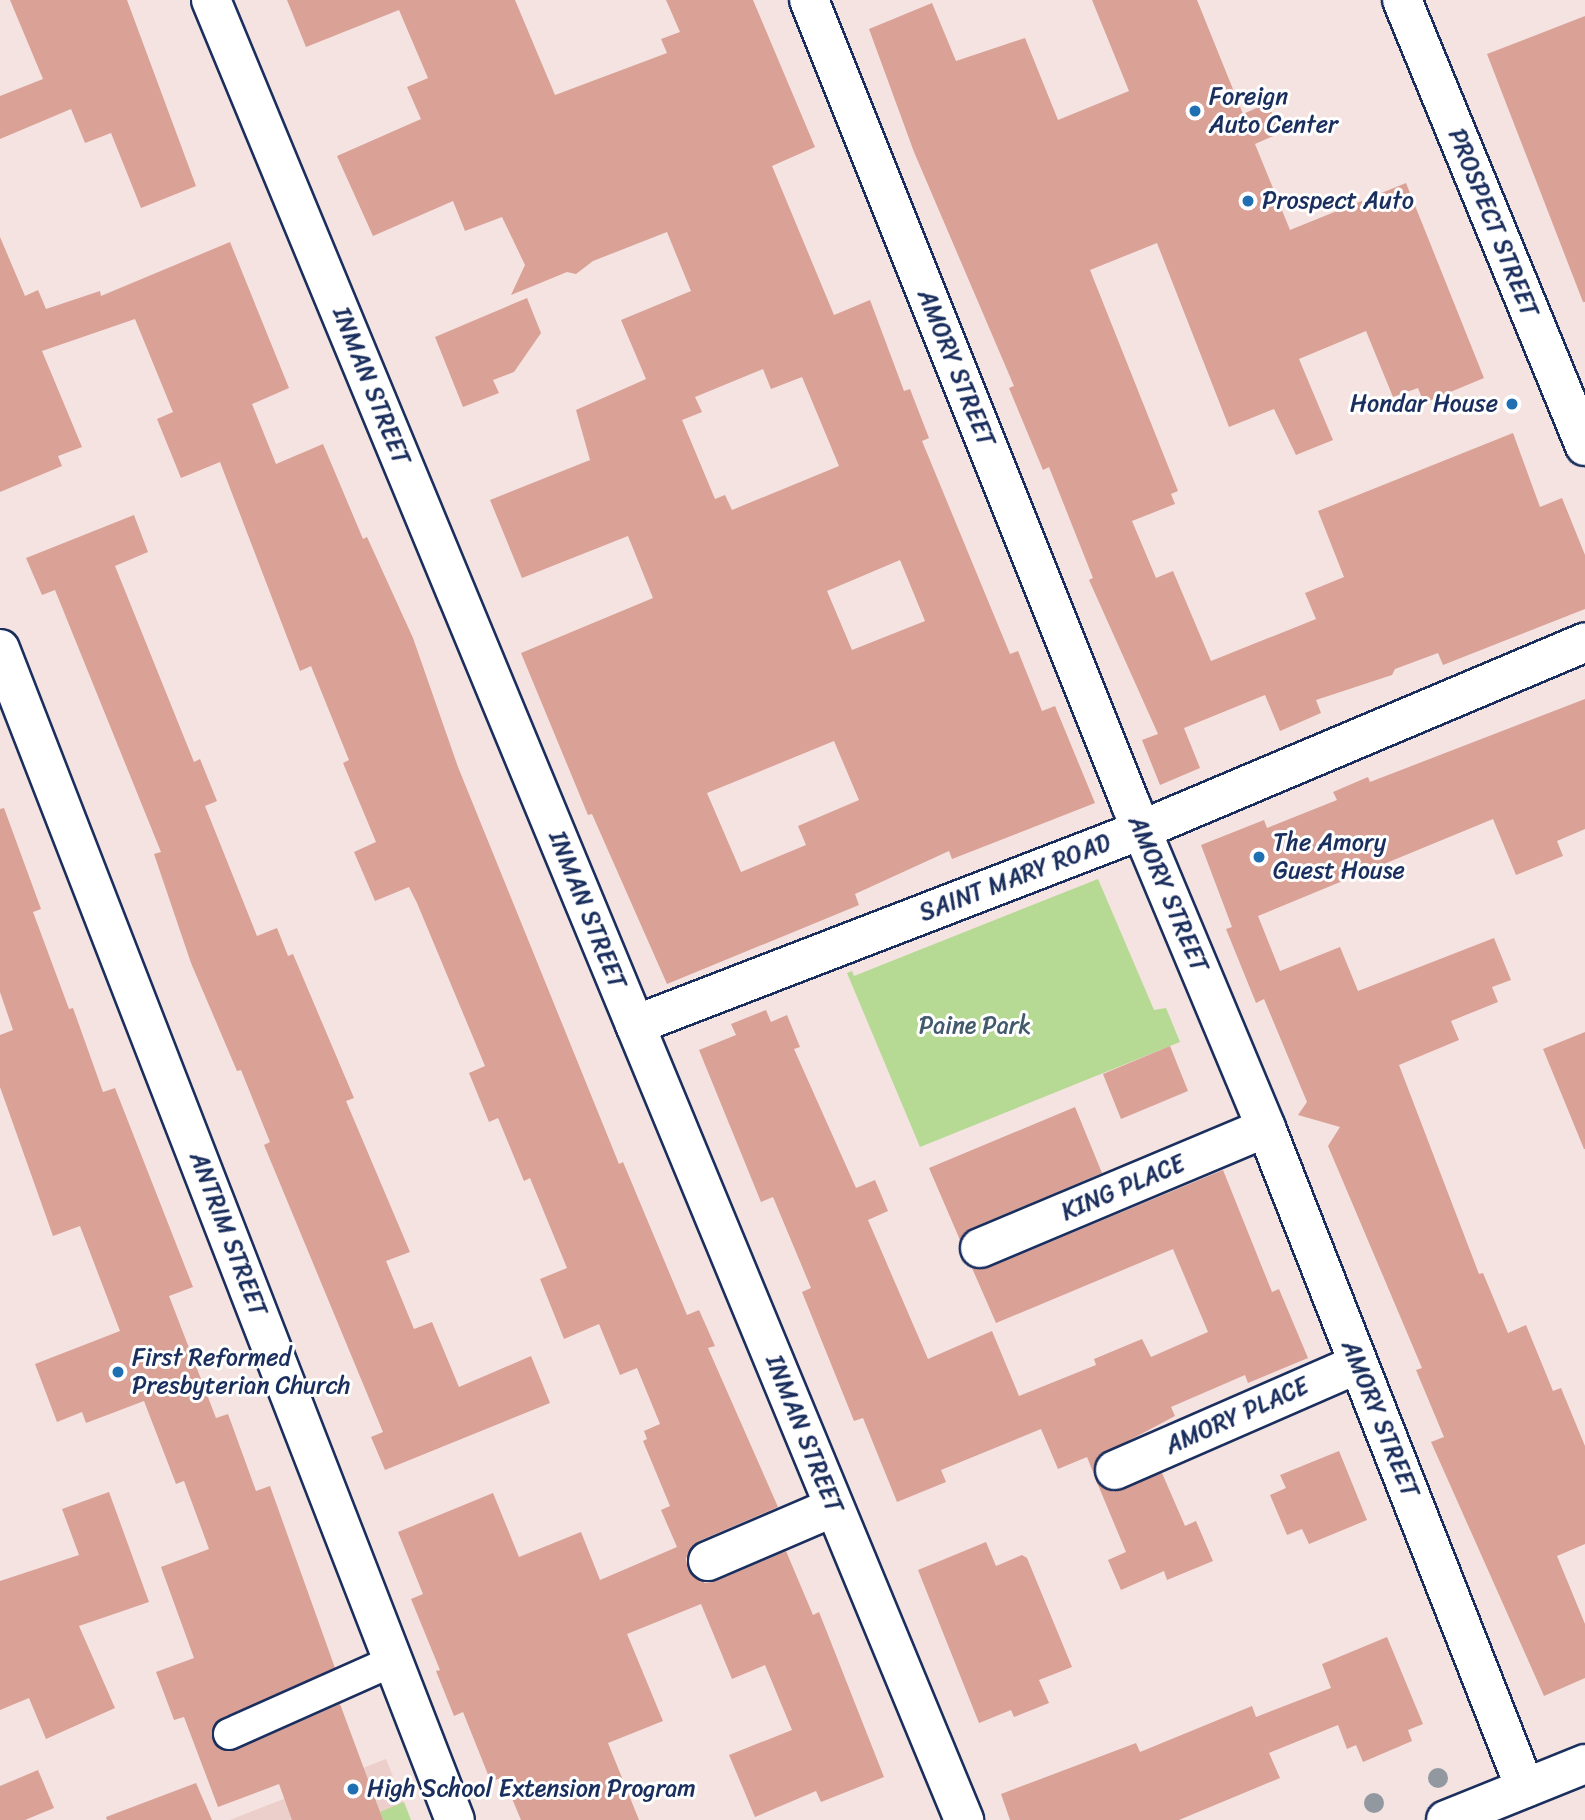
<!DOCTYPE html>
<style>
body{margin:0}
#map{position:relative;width:1585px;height:1820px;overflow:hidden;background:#f4e3e0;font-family:Sriracha,sans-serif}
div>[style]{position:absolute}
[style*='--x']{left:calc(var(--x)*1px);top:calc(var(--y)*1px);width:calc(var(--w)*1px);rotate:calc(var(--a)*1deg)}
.built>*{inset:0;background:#eccfca}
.green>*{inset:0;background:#b6d993}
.building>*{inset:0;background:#daa197}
.roads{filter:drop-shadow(2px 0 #1b2f5e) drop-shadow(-2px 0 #1b2f5e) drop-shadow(0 2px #1b2f5e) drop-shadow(0 -2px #1b2f5e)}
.pedestrian>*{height:30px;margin:-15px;padding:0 15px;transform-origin:15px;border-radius:15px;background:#fff}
.minor>*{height:38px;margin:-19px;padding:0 19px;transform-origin:19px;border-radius:19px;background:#fff}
.secondary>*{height:38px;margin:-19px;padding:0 19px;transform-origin:19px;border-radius:19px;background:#fff}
.primary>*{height:38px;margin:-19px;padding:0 19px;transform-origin:19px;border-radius:19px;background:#fff}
.trees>*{width:20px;height:20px;margin:-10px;border-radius:50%;background:#9298a0}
.dots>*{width:19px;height:19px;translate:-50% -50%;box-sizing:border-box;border:4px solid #fff;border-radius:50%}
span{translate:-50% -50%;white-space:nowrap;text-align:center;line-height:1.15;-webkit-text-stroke:6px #fff;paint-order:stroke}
.poi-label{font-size:24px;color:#1b2f5e}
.left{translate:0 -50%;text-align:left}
.right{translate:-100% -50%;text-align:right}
.street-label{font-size:24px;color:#1b2f5e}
.park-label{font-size:24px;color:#425a6b}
</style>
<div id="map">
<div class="built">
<div style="clip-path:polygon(386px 1759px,410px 1820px,230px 1820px)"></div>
</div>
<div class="green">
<div style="clip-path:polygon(1098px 879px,1154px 1010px,1166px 1008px,1180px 1042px,920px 1147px,847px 973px,852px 971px,854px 976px)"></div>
<div style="clip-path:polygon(404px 1802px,411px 1820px,383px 1820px,380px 1812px)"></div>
</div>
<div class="building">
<div style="clip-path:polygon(10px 0,127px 0,196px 186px,141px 208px,111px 133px,85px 143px,71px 109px,0 139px,0 96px,43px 79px)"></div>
<div style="clip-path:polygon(evenodd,287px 0,515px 0,555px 95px,667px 53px,661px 39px,680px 32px,666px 0,753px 0,815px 147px,772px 166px,834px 315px,870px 300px,904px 391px,910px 389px,929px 438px,922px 441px,1010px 654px,1018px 651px,1042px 711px,1055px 706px,1095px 803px,952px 859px,949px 851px,855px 894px,859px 905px,667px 984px,592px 814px,588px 815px,521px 653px,653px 598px,628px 536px,522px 578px,490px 500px,590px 460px,576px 410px,646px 379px,621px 320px,691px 291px,667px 232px,593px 261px,576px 274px,567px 272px,511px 295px,525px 265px,502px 217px,465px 231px,453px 201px,373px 236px,337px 156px,421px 119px,407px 87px,428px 78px,399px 10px,306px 47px,287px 0,763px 369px,771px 389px,802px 377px,839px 466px,732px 510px,725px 495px,715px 499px,682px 420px,702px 412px,695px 397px,763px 369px,287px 0,900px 560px,925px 621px,852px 650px,827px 591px,900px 560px,287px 0,834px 741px,859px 800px,798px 826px,806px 845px,741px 872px,707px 793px,834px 741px)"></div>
<div style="clip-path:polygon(1092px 0,1197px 0,1243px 114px,1268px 103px,1280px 133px,1255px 144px,1290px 230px,1406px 183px,1484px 378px,1424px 403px,1418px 388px,1393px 397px,1366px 331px,1299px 359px,1333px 440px,1296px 455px,1274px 409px,1229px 427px,1157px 243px,1090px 270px,1178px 491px,1171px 494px,1175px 504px,1132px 521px,1156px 578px,1173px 571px,1211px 661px,1316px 619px,1305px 593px,1344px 577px,1318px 511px,1513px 433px,1540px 507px,1562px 498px,1585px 555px,1585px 609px,1443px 665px,1438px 653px,1395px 669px,1392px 675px,1316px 700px,1321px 713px,1280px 731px,1265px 695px,1184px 728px,1200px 768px,1160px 785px,1142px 740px,1158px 734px,1089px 580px,1093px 578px,1049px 467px,1043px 470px,1009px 388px,1014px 386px,914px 152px,869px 29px,932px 3px,956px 61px,1025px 38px,1058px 120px,1129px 91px)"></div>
<div style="clip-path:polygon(1585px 16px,1585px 302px,1583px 302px,1487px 54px)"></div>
<div style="clip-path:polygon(0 237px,25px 296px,38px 290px,46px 309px,100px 291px,101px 296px,230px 242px,289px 388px,252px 404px,276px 464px,323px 444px,363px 539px,367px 537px,413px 638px,458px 767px,619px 1164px,623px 1162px,687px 1315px,699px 1310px,715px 1346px,708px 1348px,778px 1507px,699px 1541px,686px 1558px,688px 1570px,705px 1583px,716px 1581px,786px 1551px,813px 1615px,819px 1612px,884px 1777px,821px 1802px,816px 1791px,755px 1817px,729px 1755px,792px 1730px,765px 1665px,732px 1679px,701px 1604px,627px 1634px,663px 1721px,608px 1743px,639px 1820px,521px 1820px,503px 1777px,491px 1782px,463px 1712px,454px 1716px,436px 1671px,440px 1670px,411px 1599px,423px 1594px,398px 1532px,493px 1493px,519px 1557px,581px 1532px,600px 1580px,677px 1547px,661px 1510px,670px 1506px,643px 1441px,647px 1439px,644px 1431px,660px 1424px,637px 1368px,620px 1375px,599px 1324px,564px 1339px,540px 1279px,567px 1268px,530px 1178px,524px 1181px,498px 1118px,489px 1122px,469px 1073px,485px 1066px,417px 903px,409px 887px,375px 901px,354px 852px,376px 842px,343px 763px,349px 760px,311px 666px,300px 671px,220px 462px,181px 478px,157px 419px,173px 412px,135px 319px,42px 351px,82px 447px,58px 456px,62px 466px,0 492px)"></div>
<div style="clip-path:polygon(527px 298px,541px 333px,514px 372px,493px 380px,499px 393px,463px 407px,435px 337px)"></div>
<div style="clip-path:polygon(134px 515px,148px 552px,115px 566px,194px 762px,200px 759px,217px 801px,205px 806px,257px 936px,277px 928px,288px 956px,293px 954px,354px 1098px,346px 1101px,410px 1252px,386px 1261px,414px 1329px,432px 1322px,459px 1387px,531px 1356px,550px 1403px,385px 1470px,371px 1437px,383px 1432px,264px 1145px,270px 1142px,241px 1070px,237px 1071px,191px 963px,154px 854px,161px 852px,55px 590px,42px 595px,26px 558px)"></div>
<div style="clip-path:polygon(1585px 699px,1585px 829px,1557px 841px,1563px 856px,1516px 875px,1493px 819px,1258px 916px,1280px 971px,1340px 947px,1358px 991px,1494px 938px,1511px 980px,1492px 987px,1498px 1002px,1451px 1021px,1459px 1040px,1399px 1065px,1479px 1274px,1483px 1273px,1508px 1333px,1526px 1325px,1553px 1391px,1561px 1388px,1585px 1446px,1585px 1544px,1557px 1556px,1585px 1624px,1585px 1678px,1544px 1696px,1431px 1442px,1444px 1437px,1416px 1370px,1422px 1368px,1328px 1146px,1340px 1127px,1298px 1115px,1307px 1102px,1264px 999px,1256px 1003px,1226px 929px,1232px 927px,1201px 845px,1264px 820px,1267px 828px,1337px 800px,1333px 792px,1368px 777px,1370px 782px)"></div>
<div style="clip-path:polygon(4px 808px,41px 909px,33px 912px,69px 1009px,73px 1008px,103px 1092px,115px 1088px,193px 1287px,169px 1296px,216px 1418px,228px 1414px,256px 1491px,270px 1486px,335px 1668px,222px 1718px,215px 1724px,213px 1740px,219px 1748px,235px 1750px,340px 1704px,383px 1820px,292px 1820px,279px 1784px,218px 1807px,184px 1717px,174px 1720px,156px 1672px,194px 1658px,161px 1567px,209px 1549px,184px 1481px,176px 1484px,144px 1401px,86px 1423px,82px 1412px,57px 1422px,35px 1364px,120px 1331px,80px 1226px,53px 1236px,0 1087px,0 1035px,13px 1030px,0 992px,0 809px)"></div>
<div style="clip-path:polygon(766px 1010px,771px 1022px,787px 1015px,800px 1047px,794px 1049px,856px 1188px,875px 1180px,888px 1211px,868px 1220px,928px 1359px,992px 1331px,1019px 1396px,1096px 1365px,1094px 1359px,1142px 1339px,1151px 1357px,1208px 1332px,1173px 1249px,996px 1323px,972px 1268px,988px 1268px,1223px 1170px,1272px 1292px,1279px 1289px,1308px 1358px,1248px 1383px,1245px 1375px,1171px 1407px,1175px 1416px,1098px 1457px,1095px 1477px,1087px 1457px,1058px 1469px,1041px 1429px,941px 1470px,946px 1482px,897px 1502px,863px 1418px,854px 1421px,802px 1292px,811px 1288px,773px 1197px,761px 1202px,699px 1050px,736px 1035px,731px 1024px)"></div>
<div style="clip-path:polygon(1585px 1032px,1585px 1149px,1584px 1149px,1543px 1049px)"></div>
<div style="clip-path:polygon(1170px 1046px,1188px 1091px,1121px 1119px,1103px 1074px)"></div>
<div style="clip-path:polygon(1075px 1107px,1102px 1173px,972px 1228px,960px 1240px,929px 1168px)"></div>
<div style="clip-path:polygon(1339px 1451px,1367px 1520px,1309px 1544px,1302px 1529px,1287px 1535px,1270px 1495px,1286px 1488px,1280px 1475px)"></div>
<div style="clip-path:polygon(1162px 1473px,1185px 1526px,1196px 1521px,1213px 1561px,1167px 1580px,1164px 1571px,1121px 1590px,1108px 1560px,1126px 1552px,1096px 1480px,1113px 1492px)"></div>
<div style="clip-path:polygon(109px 1492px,149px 1602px,79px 1626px,115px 1708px,46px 1739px,29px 1698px,0 1710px,0 1581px,79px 1555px,62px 1509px)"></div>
<div style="clip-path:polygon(986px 1542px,996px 1566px,1022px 1555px,1027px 1558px,1072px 1667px,1039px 1680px,1049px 1703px,1014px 1717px,1011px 1710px,979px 1723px,918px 1570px)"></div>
<div style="clip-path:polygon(1387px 1637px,1423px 1724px,1408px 1730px,1412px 1741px,1363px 1762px,1356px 1745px,1347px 1749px,1338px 1725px,1269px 1753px,1280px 1778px,1179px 1820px,1010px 1820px,1001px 1794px,1136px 1743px,1140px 1752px,1252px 1706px,1256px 1717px,1331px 1688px,1322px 1664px)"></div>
<div style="clip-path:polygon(38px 1770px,54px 1808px,25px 1820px,0 1820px,0 1786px)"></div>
<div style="clip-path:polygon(196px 1783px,212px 1820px,107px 1820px,106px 1817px)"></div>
</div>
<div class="roads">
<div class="pedestrian">
<div style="--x:229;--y:1734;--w:180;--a:-24"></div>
</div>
<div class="minor">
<div style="--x:809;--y:0;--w:867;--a:68.2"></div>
<div style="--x:1131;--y:805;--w:350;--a:67.3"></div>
<div style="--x:1266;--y:1128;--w:709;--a:68.57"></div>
<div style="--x:0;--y:649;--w:1256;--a:68.77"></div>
<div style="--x:635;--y:1025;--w:542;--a:-21.08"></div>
<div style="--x:1141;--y:830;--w:482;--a:-22.9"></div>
<div style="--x:980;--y:1248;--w:310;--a:-22.8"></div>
<div style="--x:1115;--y:1470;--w:265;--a:-23.6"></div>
<div style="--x:708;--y:1561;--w:137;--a:-23.2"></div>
</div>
<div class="secondary">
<div style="--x:211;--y:0;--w:1970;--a:67.52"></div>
<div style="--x:1446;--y:1820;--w:150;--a:-21.9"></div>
</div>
<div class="primary">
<div style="--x:1402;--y:0;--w:482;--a:67.7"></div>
</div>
</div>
<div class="trees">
<div style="left:1438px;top:1778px"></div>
<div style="left:1374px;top:1803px"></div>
</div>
<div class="dots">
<div style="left:1195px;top:111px;background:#1f6fb2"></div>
<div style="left:1248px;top:201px;background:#1f6fb2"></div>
<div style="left:1512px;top:404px;background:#1f6fb2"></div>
<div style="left:1259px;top:857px;background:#1f6fb2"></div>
<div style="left:118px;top:1372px;background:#1f6fb2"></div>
<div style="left:353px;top:1789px;background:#1f6fb2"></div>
</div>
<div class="poi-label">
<span class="left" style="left:1209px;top:111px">Foreign<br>Auto Center</span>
<span class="left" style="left:1262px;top:201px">Prospect Auto</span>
<span class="right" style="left:1498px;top:404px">Hondar House</span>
<span class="left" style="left:1273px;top:857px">The Amory<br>Guest House</span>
<span class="left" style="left:132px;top:1372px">First Reformed<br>Presbyterian Church</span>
<span class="left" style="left:367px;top:1789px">High School Extension Program</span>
</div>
<div class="street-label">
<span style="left:1493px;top:223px;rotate:68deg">PROSPECT STREET</span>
<span style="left:956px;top:368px;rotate:68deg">AMORY STREET</span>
<span style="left:371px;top:386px;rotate:68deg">INMAN STREET</span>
<span style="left:1015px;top:878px;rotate:-21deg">SAINT MARY ROAD</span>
<span style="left:1168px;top:894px;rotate:67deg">AMORY STREET</span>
<span style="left:587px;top:910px;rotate:68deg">INMAN STREET</span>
<span style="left:1123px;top:1188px;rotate:-23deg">KING PLACE</span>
<span style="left:228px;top:1234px;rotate:69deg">ANTRIM STREET</span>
<span style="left:1237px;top:1416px;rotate:-24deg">AMORY PLACE</span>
<span style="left:1380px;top:1419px;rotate:68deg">AMORY STREET</span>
<span style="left:804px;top:1434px;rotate:68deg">INMAN STREET</span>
</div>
<div class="park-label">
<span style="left:975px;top:1026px">Paine Park</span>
</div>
</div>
